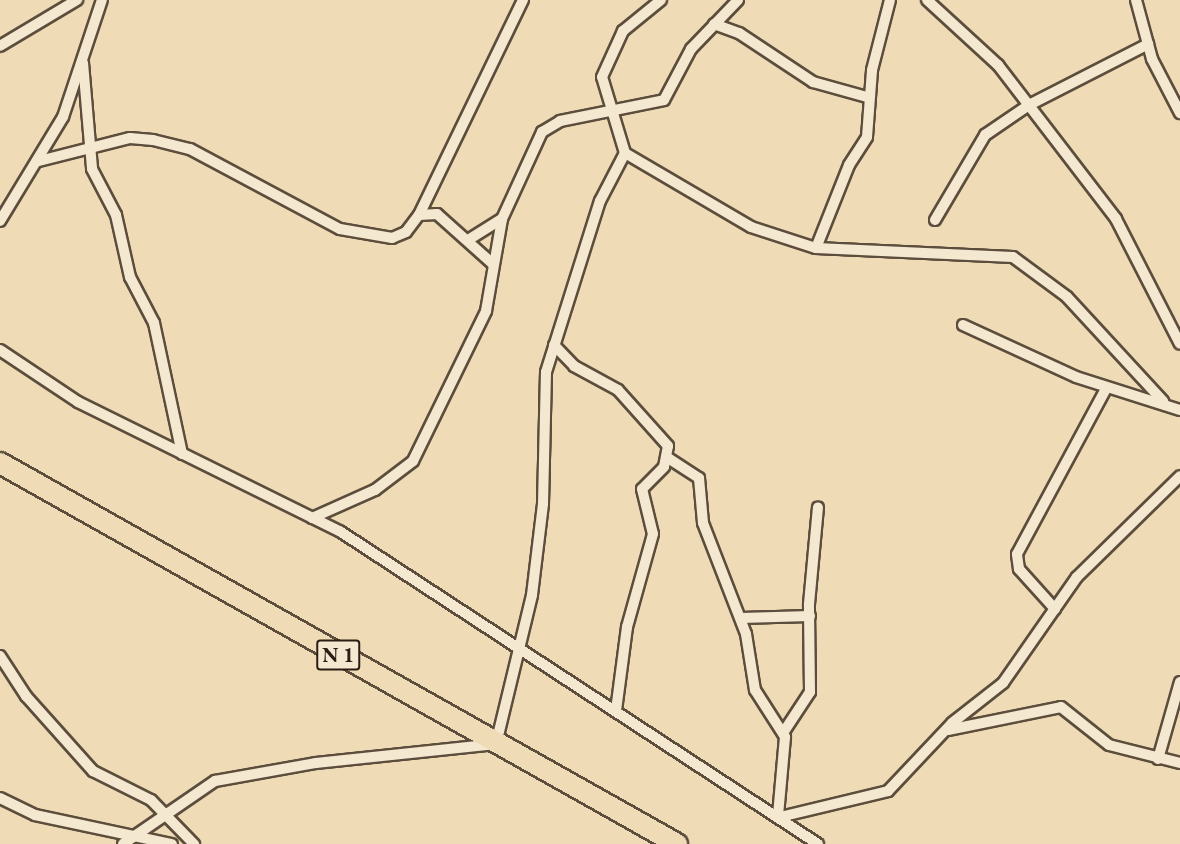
<!DOCTYPE html>
<style>
body{margin:0}
#map{position:relative;width:1180px;height:844px;overflow:hidden;background:#efdcb7;font-family:"EB Garamond",serif}
div>[style]{position:absolute}
[style*='--x']{left:calc(var(--x)*1px);top:calc(var(--y)*1px);width:calc(var(--w)*1px);rotate:calc(var(--a)*1deg)}
.roads{filter:drop-shadow(2px 0 #5c4d3c) drop-shadow(-2px 0 #5c4d3c) drop-shadow(0 2px #5c4d3c) drop-shadow(0 -2px #5c4d3c)}
.street>*{height:10px;margin:-5px;padding:0 5px;transform-origin:5px;border-radius:5px;background:#f5e8d0}
.highway>*{height:20px;margin:-10px;padding:0 10px;transform-origin:10px;border-radius:10px;background:#efdcb7}
span{translate:-50% -50%;white-space:nowrap;text-align:center;line-height:1.15;-webkit-text-stroke:5px #f5e8d0;paint-order:stroke}
.shield-label span{padding:2px 4px;background:#f5e8d0;border:2px solid;border-radius:4px;-webkit-text-stroke-width:0}
.shield-label{font-size:20px;color:#2b1d13;font-weight:700}
</style>
<div id="map">
<div class="roads">
<div class="street">
<div style="--x:927;--y:0;--w:96;--a:42.5"></div>
<div style="--x:998;--y:65;--w:194;--a:52.5"></div>
<div style="--x:1116;--y:219;--w:140;--a:62.9"></div>
<div style="--x:1136;--y:0;--w:61;--a:74.8"></div>
<div style="--x:1152;--y:59;--w:61;--a:62.6"></div>
<div style="--x:714;--y:24;--w:27;--a:20"></div>
<div style="--x:739;--y:33;--w:89;--a:33.5"></div>
<div style="--x:813;--y:82;--w:56;--a:15.5"></div>
<div style="--x:0;--y:46;--w:90;--a:-30.9"></div>
<div style="--x:83;--y:63;--w:106;--a:85.1"></div>
<div style="--x:92;--y:169;--w:52;--a:62.4"></div>
<div style="--x:116;--y:215;--w:64;--a:77.3"></div>
<div style="--x:130;--y:277;--w:52;--a:62.4"></div>
<div style="--x:154;--y:323;--w:134;--a:77.9"></div>
<div style="--x:625;--y:153;--w:146;--a:30.4"></div>
<div style="--x:751;--y:227;--w:68;--a:17.9"></div>
<div style="--x:816;--y:248;--w:197;--a:2.6"></div>
<div style="--x:1013;--y:257;--w:67;--a:36.5"></div>
<div style="--x:1067;--y:297;--w:142;--a:47.3"></div>
<div style="--x:39;--y:161;--w:94;--a:-14.2"></div>
<div style="--x:130;--y:138;--w:23;--a:5"></div>
<div style="--x:153;--y:140;--w:38;--a:14"></div>
<div style="--x:190;--y:149;--w:170;--a:28.1"></div>
<div style="--x:340;--y:229;--w:53;--a:9.8"></div>
<div style="--x:392;--y:238;--w:15;--a:-23"></div>
<div style="--x:406;--y:232;--w:21;--a:-53"></div>
<div style="--x:419;--y:215;--w:239;--a:-64.2"></div>
<div style="--x:419;--y:215;--w:18;--a:-3"></div>
<div style="--x:437;--y:214;--w:75;--a:41.8"></div>
<div style="--x:935;--y:220;--w:99;--a:-59.5"></div>
<div style="--x:985;--y:135;--w:53;--a:-34.3"></div>
<div style="--x:1029;--y:105;--w:134;--a:-27.1"></div>
<div style="--x:0;--y:221;--w:122;--a:-58.8"></div>
<div style="--x:63;--y:117;--w:123;--a:-71.6"></div>
<div style="--x:468;--y:240;--w:40;--a:-32"></div>
<div style="--x:816;--y:248;--w:89;--a:-68.3"></div>
<div style="--x:849;--y:165;--w:33;--a:-57"></div>
<div style="--x:867;--y:137;--w:67;--a:-85.7"></div>
<div style="--x:872;--y:70;--w:72;--a:-75.6"></div>
<div style="--x:963;--y:325;--w:124;--a:24.7"></div>
<div style="--x:1076;--y:377;--w:109;--a:17.6"></div>
<div style="--x:554;--y:345;--w:29;--a:46"></div>
<div style="--x:574;--y:366;--w:50;--a:28.6"></div>
<div style="--x:618;--y:390;--w:75;--a:48.2"></div>
<div style="--x:668;--y:446;--w:21;--a:101"></div>
<div style="--x:664;--y:467;--w:31;--a:135"></div>
<div style="--x:642;--y:489;--w:46;--a:76.3"></div>
<div style="--x:653;--y:534;--w:97;--a:105.6"></div>
<div style="--x:627;--y:627;--w:85;--a:97.5"></div>
<div style="--x:0;--y:350;--w:94;--a:33.7"></div>
<div style="--x:78;--y:402;--w:293;--a:26.3"></div>
<div style="--x:341;--y:532;--w:570;--a:33.19"></div>
<div style="--x:668;--y:458;--w:37;--a:33"></div>
<div style="--x:699;--y:478;--w:45;--a:84.9"></div>
<div style="--x:703;--y:523;--w:119;--a:68.8"></div>
<div style="--x:746;--y:634;--w:57;--a:80.9"></div>
<div style="--x:755;--y:690;--w:56;--a:57.4"></div>
<div style="--x:785;--y:737;--w:78;--a:95.1"></div>
<div style="--x:312;--y:518;--w:69;--a:-24"></div>
<div style="--x:375;--y:490;--w:48;--a:-37.3"></div>
<div style="--x:413;--y:461;--w:167;--a:-64"></div>
<div style="--x:486;--y:311;--w:93;--a:-80.1"></div>
<div style="--x:502;--y:219;--w:96;--a:-65.3"></div>
<div style="--x:542;--y:132;--w:21;--a:-31"></div>
<div style="--x:560;--y:121;--w:106;--a:-11.4"></div>
<div style="--x:664;--y:100;--w:58;--a:-62.1"></div>
<div style="--x:691;--y:49;--w:68;--a:-46.2"></div>
<div style="--x:1055;--y:609;--w:54;--a:-132"></div>
<div style="--x:1019;--y:569;--w:15;--a:-98"></div>
<div style="--x:1017;--y:554;--w:187;--a:-61.7"></div>
<div style="--x:741;--y:618;--w:69;--a:-1.7"></div>
<div style="--x:0;--y:656;--w:48;--a:57"></div>
<div style="--x:26;--y:696;--w:101;--a:48.2"></div>
<div style="--x:93;--y:771;--w:65;--a:26.6"></div>
<div style="--x:151;--y:800;--w:62;--a:45.7"></div>
<div style="--x:948;--y:730;--w:115;--a:-11.5"></div>
<div style="--x:1061;--y:707;--w:61;--a:38.4"></div>
<div style="--x:1109;--y:745;--w:73;--a:14.2"></div>
<div style="--x:783;--y:733;--w:49;--a:-56.6"></div>
<div style="--x:810;--y:692;--w:88;--a:-90.7"></div>
<div style="--x:809;--y:604;--w:97;--a:-84.7"></div>
<div style="--x:1158;--y:759;--w:80;--a:-74.1"></div>
<div style="--x:0;--y:798;--w:39;--a:26"></div>
<div style="--x:35;--y:815;--w:140;--a:12"></div>
<div style="--x:780;--y:817;--w:111;--a:-13.5"></div>
<div style="--x:888;--y:791;--w:93;--a:-46.7"></div>
<div style="--x:952;--y:723;--w:65;--a:-38.1"></div>
<div style="--x:1003;--y:683;--w:129;--a:-55.1"></div>
<div style="--x:1077;--y:577;--w:144;--a:-44.4"></div>
<div style="--x:123;--y:844;--w:112;--a:-34.4"></div>
<div style="--x:215;--y:781;--w:103;--a:-10.1"></div>
<div style="--x:316;--y:763;--w:181;--a:-6"></div>
<div style="--x:496;--y:744;--w:153;--a:-76.4"></div>
<div style="--x:532;--y:595;--w:92;--a:-83.1"></div>
<div style="--x:543;--y:504;--w:132;--a:-88.7"></div>
<div style="--x:546;--y:372;--w:179;--a:-72.5"></div>
<div style="--x:600;--y:201;--w:54;--a:-62.5"></div>
<div style="--x:625;--y:153;--w:79;--a:-106.8"></div>
<div style="--x:602;--y:77;--w:51;--a:-65.5"></div>
<div style="--x:623;--y:31;--w:49;--a:-39.2"></div>
</div>
<div class="highway">
<div style="--x:0;--y:463;--w:777;--a:29.37"></div>
</div>
</div>
<div class="shield-label">
<span style="left:338px;top:655px">N 1</span>
</div>
</div>
